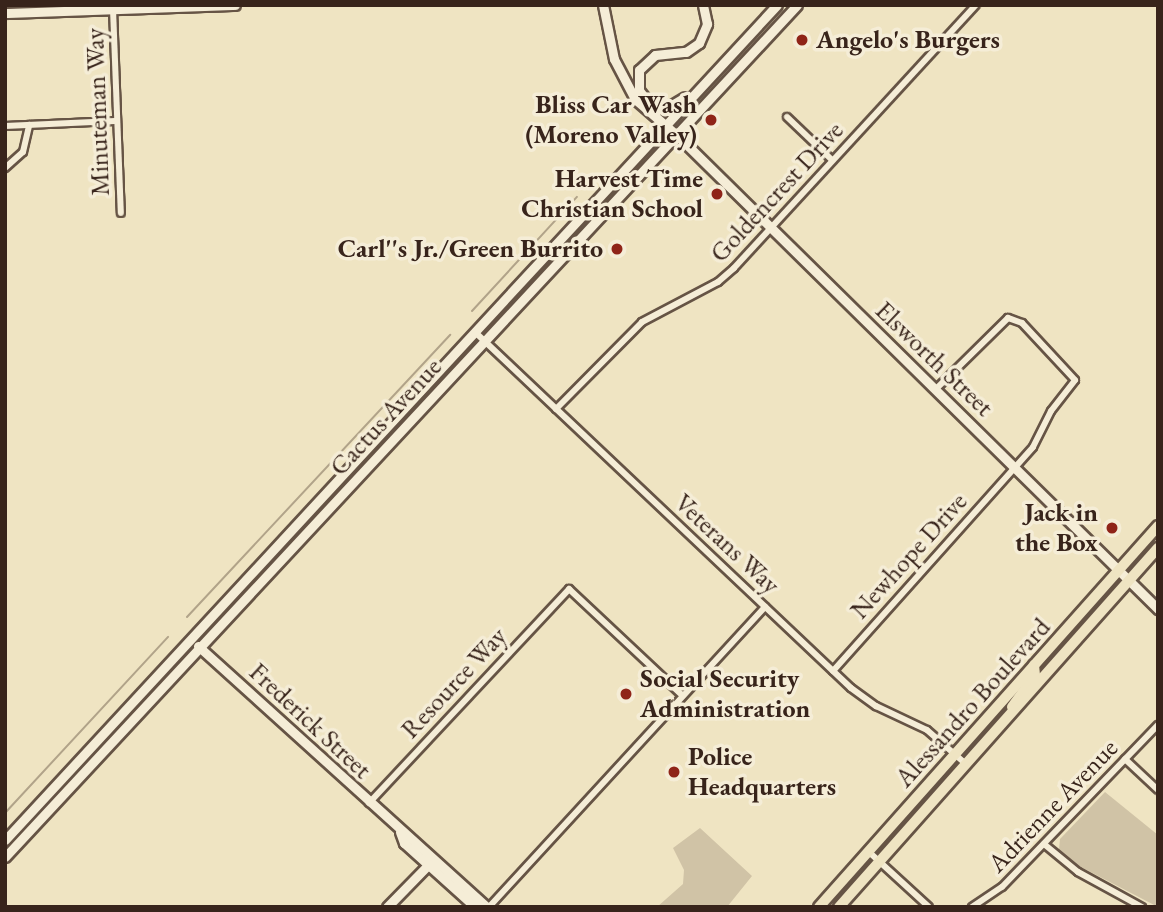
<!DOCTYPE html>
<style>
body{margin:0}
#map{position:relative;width:1163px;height:912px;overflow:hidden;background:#efe4c2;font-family:"EB Garamond",serif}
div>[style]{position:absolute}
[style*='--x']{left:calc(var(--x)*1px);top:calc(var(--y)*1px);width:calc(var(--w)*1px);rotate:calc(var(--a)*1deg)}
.green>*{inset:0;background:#d0c3a6}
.stream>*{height:2px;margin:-1px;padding:0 1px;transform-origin:1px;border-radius:1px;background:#b1a389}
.roads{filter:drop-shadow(2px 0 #665445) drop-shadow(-2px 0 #665445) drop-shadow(0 2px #665445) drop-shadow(0 -2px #665445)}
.street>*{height:6px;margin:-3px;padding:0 3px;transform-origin:3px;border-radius:3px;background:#f5edd7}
.secondary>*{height:9px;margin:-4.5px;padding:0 4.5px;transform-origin:4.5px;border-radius:4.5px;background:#f5edd7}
.primary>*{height:10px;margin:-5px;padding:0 5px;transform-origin:5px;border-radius:5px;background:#efe4c2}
.dots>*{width:19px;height:19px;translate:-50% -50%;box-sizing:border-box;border:4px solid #f5edd7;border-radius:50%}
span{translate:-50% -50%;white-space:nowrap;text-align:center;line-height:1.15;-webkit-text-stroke:7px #f5edd7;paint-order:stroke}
.poi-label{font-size:26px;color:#38241b;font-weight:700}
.left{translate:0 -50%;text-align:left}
.right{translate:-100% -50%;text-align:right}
.street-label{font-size:26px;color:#38241b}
.frame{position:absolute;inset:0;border:7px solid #38241b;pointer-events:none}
</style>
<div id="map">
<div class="green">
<div style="clip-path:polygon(1105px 792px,1158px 835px,1158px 907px,1079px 866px,1059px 850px,1060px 839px)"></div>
<div style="clip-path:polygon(700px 828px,752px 876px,727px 907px,657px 907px,683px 884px,684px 870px,673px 848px)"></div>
</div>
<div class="stream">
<div style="--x:472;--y:311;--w:155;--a:-47.4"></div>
<div style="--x:187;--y:617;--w:386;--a:-47"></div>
<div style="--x:5;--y:813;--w:240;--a:-47.2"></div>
</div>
<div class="roads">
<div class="street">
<div style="--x:113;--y:9;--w:204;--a:87.8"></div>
<div style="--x:787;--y:117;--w:62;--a:43.7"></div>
<div style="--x:5;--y:126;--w:110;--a:-2.6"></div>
<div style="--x:5;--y:168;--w:24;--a:-42"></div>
<div style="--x:23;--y:152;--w:28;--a:-77"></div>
<div style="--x:476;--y:333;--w:516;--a:43.43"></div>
<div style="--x:851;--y:688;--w:31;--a:36"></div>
<div style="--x:876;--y:706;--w:56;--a:25.2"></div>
<div style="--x:927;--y:730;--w:52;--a:41.1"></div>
<div style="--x:556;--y:409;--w:122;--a:-45.3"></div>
<div style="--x:642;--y:322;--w:86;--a:-27.8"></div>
<div style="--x:718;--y:282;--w:21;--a:-41"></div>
<div style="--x:734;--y:268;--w:357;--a:-47.4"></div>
<div style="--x:833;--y:671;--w:300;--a:-48.2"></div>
<div style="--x:1033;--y:447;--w:40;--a:-63.4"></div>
<div style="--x:1051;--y:411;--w:39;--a:-52"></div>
<div style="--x:1075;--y:380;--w:78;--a:-132.9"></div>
<div style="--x:1022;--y:323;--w:15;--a:-160"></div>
<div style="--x:1008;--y:318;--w:101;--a:135.4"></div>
<div style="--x:1125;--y:759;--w:45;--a:43.2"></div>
<div style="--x:369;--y:803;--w:293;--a:-46.9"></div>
<div style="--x:569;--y:589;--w:156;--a:43.2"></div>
<div style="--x:1044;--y:844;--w:44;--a:39.5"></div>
<div style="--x:1078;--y:872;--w:73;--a:28.7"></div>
<div style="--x:869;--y:852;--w:81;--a:42.5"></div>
<div style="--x:489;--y:907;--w:408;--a:-47.4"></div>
<div style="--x:972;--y:907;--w:36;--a:-34"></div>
<div style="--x:1002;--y:887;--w:225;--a:-46.1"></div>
</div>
<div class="secondary">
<div style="--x:603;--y:5;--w:55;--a:78.5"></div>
<div style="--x:614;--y:59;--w:45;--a:62.3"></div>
<div style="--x:635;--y:99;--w:61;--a:41"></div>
<div style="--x:681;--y:139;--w:670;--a:44.58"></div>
<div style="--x:5;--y:13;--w:230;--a:-2"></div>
<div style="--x:650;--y:102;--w:20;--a:11"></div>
<div style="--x:670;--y:106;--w:17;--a:-31"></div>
<div style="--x:656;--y:112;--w:28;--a:-128"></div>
<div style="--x:639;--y:90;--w:20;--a:-90"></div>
<div style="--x:639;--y:70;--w:22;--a:-43"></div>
<div style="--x:655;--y:55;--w:31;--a:-6"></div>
<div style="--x:686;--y:52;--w:16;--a:-35"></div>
<div style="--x:699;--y:43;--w:21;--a:-67"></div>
<div style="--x:707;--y:24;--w:19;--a:-102"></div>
<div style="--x:198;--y:646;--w:389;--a:42.1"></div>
<div style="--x:400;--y:832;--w:12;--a:70"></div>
<div style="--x:404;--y:843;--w:96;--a:42"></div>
<div style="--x:5;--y:840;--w:1137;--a:-47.25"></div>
<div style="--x:5;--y:857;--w:1163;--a:-47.09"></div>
<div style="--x:387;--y:907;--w:60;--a:-45.7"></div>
</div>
<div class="primary">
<div style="--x:1012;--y:707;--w:39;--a:-54"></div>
<div style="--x:1035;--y:675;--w:10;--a:-96"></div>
<div style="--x:819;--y:907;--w:510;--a:-48.34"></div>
<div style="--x:839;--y:907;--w:480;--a:-48.4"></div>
</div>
</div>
<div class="dots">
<div style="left:802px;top:40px;background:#8f2418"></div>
<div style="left:711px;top:120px;background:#8f2418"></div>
<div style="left:717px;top:194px;background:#8f2418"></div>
<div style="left:617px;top:249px;background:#8f2418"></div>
<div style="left:1112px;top:528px;background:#8f2418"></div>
<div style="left:626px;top:694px;background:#8f2418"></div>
<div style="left:674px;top:772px;background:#8f2418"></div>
</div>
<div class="poi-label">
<span class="left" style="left:816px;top:40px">Angelo's Burgers</span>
<span class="right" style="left:697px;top:120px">Bliss Car Wash<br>(Moreno Valley)</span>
<span class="right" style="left:703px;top:194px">Harvest Time<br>Christian School</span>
<span class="right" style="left:603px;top:249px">Carl''s Jr./Green Burrito</span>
<span class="right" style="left:1098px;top:528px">Jack in<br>the Box</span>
<span class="left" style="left:640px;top:694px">Social Security<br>Administration</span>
<span class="left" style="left:688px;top:772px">Police<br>Headquarters</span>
</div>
<div class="street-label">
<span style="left:98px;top:112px;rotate:-92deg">Minuteman Way</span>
<span style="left:777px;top:192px;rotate:-47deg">Goldencrest Drive</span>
<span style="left:934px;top:359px;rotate:44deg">Elsworth Street</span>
<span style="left:386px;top:417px;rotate:-47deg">Cactus Avenue</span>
<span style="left:727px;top:544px;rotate:43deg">Veterans Way</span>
<span style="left:909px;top:556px;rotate:-48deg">Newhope Drive</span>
<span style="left:454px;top:683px;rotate:-47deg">Resource Way</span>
<span style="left:973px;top:703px;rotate:-48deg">Alessandro Boulevard</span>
<span style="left:310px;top:721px;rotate:43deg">Frederick Street</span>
<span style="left:1053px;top:806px;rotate:-46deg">Adrienne Avenue</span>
</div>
<div class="frame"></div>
</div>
